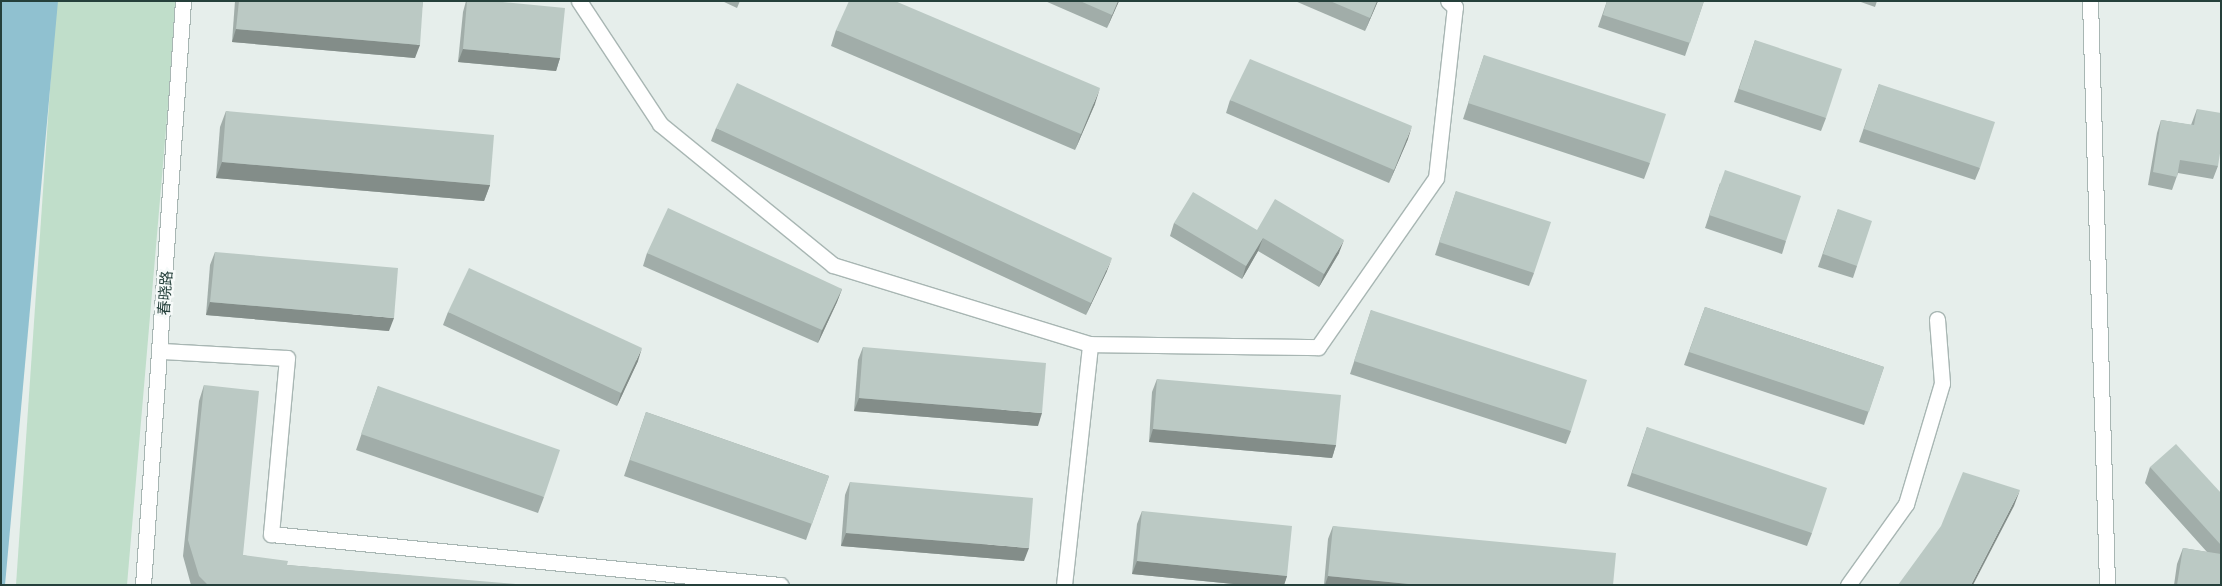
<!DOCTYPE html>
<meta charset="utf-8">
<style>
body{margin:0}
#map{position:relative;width:2222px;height:586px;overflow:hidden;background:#e6eeeb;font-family:Inter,"Noto Sans SC",sans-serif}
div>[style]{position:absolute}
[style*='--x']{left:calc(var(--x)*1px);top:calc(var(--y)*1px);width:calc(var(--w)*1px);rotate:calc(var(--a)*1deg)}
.green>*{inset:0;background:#c0deca}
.water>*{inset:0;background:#90c1d0}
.roads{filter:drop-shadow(1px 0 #a8b6b3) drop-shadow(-1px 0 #a8b6b3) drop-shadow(0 1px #a8b6b3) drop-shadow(0 -1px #a8b6b3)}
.minor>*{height:15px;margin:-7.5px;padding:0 7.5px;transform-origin:7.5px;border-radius:7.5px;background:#fff}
.tertiary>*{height:15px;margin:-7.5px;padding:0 7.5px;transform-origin:7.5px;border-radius:7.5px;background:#fff}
.secondary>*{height:15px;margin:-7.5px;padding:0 7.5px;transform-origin:7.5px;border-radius:7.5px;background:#fff}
.wall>*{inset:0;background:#a1ada9}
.shaded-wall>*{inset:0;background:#838d89}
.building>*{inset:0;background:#bbc9c4}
span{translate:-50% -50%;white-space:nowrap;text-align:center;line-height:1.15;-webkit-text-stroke:5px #f6faf9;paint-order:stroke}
.street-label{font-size:15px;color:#25403b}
.frame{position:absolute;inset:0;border:2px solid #25403b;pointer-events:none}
</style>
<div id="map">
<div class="green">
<div style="clip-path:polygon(56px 1px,177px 1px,127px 585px,16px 585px)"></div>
</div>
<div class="water">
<div style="clip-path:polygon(1px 1px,58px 1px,5px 585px,1px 585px)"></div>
</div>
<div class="roads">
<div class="minor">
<div style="--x:579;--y:1;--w:147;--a:56.6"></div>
<div style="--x:660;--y:124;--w:223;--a:39.2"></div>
<div style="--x:833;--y:265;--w:269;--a:17.1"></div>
<div style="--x:1090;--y:344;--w:228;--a:0.8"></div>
<div style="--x:1318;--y:347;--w:206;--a:-55.1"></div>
<div style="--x:1436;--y:178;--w:172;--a:-83.7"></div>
<div style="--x:1455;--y:7;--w:9;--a:-139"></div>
<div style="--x:161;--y:351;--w:126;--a:3.2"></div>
<div style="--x:287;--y:358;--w:177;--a:95.2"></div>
<div style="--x:271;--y:534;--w:512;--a:5.72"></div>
<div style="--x:1064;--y:585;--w:242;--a:-83.8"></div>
<div style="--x:1848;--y:585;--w:100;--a:-54.4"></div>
<div style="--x:1906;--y:504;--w:126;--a:-73.4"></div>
<div style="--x:1942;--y:383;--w:64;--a:-94.5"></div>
</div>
<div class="tertiary">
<div style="--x:143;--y:585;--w:585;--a:-86.08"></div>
</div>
<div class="secondary">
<div style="--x:2090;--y:1;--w:584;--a:88.33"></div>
</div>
</div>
<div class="wall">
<div style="clip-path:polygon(235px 1px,423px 1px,415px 58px,232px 42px)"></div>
<div style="clip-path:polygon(466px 1px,560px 58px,556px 71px,458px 62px,463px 12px)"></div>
<div style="clip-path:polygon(722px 1px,740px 1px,737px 8px)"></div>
<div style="clip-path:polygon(1045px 1px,1119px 1px,1107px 28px)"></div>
<div style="clip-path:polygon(1295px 1px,1378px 1px,1365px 31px)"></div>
<div style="clip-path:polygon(1607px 1px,1704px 1px,1685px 56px,1598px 27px)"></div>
<div style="clip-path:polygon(1858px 1px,1877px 1px,1875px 7px)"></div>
<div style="clip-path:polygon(836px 30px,1095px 104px,1075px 150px,831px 46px)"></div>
<div style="clip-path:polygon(1755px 40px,1826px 118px,1821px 131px,1734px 102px)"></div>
<div style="clip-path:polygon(1484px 55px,1650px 163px,1644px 179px,1463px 119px)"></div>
<div style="clip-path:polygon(1879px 84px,1980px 168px,1975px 180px,1859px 142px)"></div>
<div style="clip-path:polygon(1230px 100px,1408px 139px,1389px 183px,1226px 113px)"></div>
<div style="clip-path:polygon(2197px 109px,2218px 166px,2213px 179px,2178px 173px,2172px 190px,2148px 185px,2157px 133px,2161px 120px,2191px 125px)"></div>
<div style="clip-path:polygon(226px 111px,490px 185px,484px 201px,216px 178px,220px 127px)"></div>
<div style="clip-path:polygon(716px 128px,1107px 271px,1086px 315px,711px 141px)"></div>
<div style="clip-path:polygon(1720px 183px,1786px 241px,1782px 254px,1705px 228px)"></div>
<div style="clip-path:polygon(1456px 191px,1534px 273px,1529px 286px,1435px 255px)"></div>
<div style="clip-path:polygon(1838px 209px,1857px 266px,1853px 278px,1818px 267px)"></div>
<div style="clip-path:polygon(1174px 223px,1257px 230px,1339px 253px,1319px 287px,1258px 251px,1242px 279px,1170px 236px)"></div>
<div style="clip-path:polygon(215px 252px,389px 331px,206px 315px,210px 265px)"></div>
<div style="clip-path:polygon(647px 253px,842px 289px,837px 302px,818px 343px,643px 266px)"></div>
<div style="clip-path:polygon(1705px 307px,1884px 367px,1864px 425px,1684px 365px)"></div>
<div style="clip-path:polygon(1371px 310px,1571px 431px,1566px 444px,1350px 374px)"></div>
<div style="clip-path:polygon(448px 312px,638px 361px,617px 406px,443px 325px)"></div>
<div style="clip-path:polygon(863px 347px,1038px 426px,854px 411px,858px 360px)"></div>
<div style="clip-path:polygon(1157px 379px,1336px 445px,1332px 458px,1149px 442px,1152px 392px)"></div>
<div style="clip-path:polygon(204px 385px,243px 555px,287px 565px,516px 585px,191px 585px,183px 556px,199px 401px)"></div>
<div style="clip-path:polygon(378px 386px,544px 497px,538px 513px,356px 450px)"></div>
<div style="clip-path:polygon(646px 412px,829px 476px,806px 540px,624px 476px)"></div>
<div style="clip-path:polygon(1647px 427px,1812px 533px,1807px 546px,1627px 486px)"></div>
<div style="clip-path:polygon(2150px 467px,2221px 493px,2221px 585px,2174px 585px,2177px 564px,2183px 548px,2207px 552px,2145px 483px)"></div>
<div style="clip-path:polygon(850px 482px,1024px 561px,841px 546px,845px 495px)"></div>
<div style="clip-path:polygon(1142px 511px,1287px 576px,1284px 585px,1244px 585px,1132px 574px,1137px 524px)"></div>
<div style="clip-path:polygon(1333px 526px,1613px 585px,1324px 585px,1328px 539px)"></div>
</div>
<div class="shaded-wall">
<div style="clip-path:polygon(1118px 1px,1119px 1px,1107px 28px,1112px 15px)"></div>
<div style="clip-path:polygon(1377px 1px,1378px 1px,1365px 31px,1370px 18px)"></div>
<div style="clip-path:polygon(236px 29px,420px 45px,415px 58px,232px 42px)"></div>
<div style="clip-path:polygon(463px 49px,560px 58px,556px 71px,458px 62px)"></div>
<div style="clip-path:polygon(1100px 88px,1095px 104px,1075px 150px,1081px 134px)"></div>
<div style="clip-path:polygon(1412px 126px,1408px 139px,1389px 183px,1394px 170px)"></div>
<div style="clip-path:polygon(222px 162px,490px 185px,484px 201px,216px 178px)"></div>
<div style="clip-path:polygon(1263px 238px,1258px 251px,1242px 279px,1246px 266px)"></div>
<div style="clip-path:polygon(1344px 240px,1339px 253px,1319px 287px,1324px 274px)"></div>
<div style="clip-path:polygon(1112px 258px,1107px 271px,1086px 315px,1091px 303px)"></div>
<div style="clip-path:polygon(842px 289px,837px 302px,818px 343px,822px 330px)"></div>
<div style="clip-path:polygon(210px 302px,394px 318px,389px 331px,206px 315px)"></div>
<div style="clip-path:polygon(642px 348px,638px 361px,617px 406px,621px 393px)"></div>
<div style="clip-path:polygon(859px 398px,1042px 413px,1038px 426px,854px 411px)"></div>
<div style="clip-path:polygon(1153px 429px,1336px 445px,1332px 458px,1149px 442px)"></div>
<div style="clip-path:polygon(2020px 490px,2014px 506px,1973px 585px,1971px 585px)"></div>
<div style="clip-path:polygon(846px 533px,1029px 548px,1024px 561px,841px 546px)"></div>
<div style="clip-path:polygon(1137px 561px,1287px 576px,1284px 585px,1244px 585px,1132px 574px)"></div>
<div style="clip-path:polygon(1328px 576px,1419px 585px,1325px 585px)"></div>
</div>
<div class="building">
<div style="clip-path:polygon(239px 1px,423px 1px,420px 45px,236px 29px)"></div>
<div style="clip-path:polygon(467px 1px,493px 1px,565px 8px,560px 58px,463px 49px)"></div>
<div style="clip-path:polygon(849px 1px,895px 1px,1100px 88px,1081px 134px,836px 30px)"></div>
<div style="clip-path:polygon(1080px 1px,1118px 1px,1112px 15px)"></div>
<div style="clip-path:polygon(1330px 1px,1377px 1px,1370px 18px)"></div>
<div style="clip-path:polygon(1607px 1px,1704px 1px,1690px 43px,1603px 15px)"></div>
<div style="clip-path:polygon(1755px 40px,1842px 69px,1826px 118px,1739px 89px)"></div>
<div style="clip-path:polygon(1484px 55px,1666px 114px,1650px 163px,1468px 103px)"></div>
<div style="clip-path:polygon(1250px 59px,1412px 126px,1394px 170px,1230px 100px)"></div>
<div style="clip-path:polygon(737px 83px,1112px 258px,1091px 303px,716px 128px)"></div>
<div style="clip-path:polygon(1879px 84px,1995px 122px,1980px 168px,1864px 129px)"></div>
<div style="clip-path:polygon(2197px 109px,2221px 113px,2221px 147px,2218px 166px,2180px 160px,2177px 177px,2153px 172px,2161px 120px,2194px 125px)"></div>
<div style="clip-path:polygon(226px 111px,494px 135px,490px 185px,222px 162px)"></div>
<div style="clip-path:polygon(1725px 170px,1801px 196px,1786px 241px,1709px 215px)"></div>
<div style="clip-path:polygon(1456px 191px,1551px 222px,1534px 273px,1439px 242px)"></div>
<div style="clip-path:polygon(1193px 192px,1257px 230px,1275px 199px,1344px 240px,1324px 274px,1263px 238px,1246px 266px,1174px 223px)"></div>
<div style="clip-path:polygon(668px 208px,842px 289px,822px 330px,647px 253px)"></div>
<div style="clip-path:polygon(1838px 209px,1872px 221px,1857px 266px,1823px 254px)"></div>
<div style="clip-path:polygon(215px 252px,398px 268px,394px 318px,210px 302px)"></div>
<div style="clip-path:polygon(469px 268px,642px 348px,621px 393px,448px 312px)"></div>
<div style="clip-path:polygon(1705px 307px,1884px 367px,1869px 412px,1689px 352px)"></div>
<div style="clip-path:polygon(1371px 310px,1587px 380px,1571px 431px,1354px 361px)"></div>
<div style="clip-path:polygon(863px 347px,1046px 363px,1042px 413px,859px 398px)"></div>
<div style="clip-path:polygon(1157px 379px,1341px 395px,1336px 445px,1153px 429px)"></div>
<div style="clip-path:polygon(204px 385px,259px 391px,243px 555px,288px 561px,287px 565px,516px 584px,516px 585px,208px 585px,199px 576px,188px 540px)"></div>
<div style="clip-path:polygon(378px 386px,560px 450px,544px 497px,361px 434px)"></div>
<div style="clip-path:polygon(646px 412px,829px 476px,812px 524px,630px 460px)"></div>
<div style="clip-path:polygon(1647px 427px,1827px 488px,1812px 533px,1632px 473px)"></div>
<div style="clip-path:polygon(2176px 444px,2221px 493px,2221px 545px,2150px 467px)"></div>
<div style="clip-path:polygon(1963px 472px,2020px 490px,1971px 585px,1898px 585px,1941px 526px)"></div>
<div style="clip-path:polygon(850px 482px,1033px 498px,1029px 548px,846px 533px)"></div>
<div style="clip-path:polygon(1142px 511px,1292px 526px,1287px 576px,1137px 561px)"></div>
<div style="clip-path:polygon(1333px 526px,1616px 553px,1613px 585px,1419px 585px,1328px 576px)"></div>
<div style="clip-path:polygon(2183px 548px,2221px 554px,2221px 585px,2177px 585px)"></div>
</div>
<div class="street-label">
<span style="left:165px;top:293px;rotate:-86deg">春晓路</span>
</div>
<div class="frame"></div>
</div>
